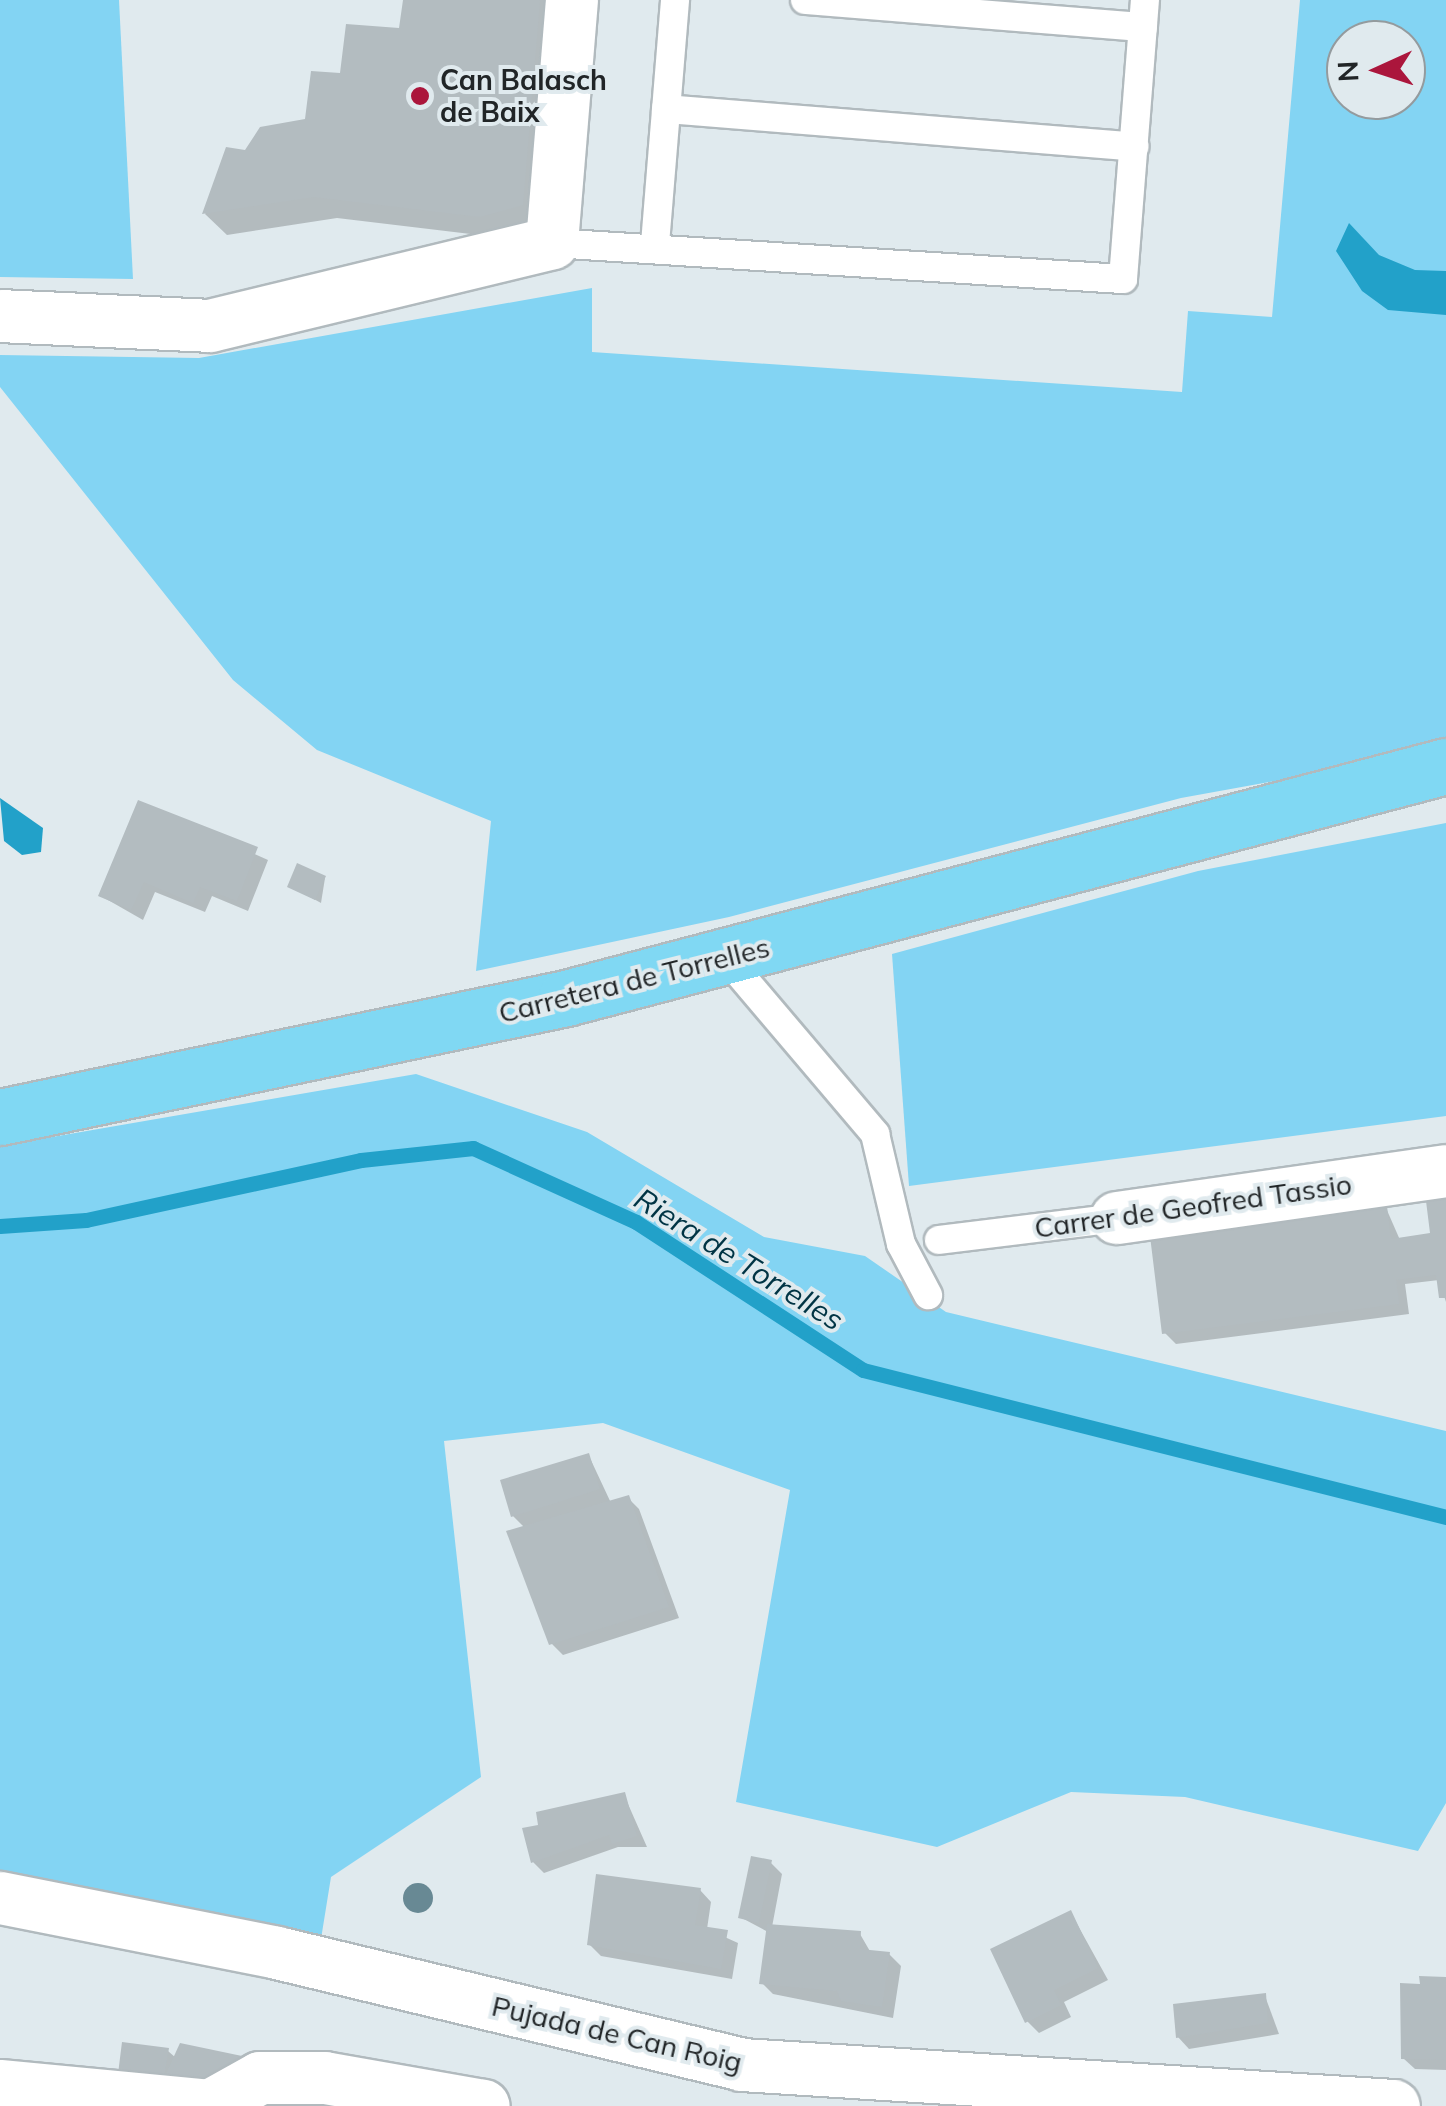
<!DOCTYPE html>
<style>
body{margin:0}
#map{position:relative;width:1446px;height:2106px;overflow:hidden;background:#e0eaee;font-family:Mulish,sans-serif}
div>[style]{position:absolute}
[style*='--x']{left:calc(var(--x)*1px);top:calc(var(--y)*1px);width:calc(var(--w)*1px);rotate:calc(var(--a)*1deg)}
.green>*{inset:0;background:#83d4f3}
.water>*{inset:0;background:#22a1c9}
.shadow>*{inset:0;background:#0003}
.stream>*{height:15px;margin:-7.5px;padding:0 7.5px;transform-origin:7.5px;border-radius:7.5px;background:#22a1c9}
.building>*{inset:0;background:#b3bcc0}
.roads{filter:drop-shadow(2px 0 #b1babe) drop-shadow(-2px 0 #b1babe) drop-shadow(0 2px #b1babe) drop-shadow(0 -2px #b1babe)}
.service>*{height:28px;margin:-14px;padding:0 14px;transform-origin:14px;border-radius:14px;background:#fff}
.minor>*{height:52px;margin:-26px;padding:0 26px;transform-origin:26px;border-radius:26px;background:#fff}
.primary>*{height:55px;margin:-27.5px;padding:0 27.5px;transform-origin:27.5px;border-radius:27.5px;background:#80d8f3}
.trees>*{width:30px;height:30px;margin:-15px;border-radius:50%;background:#688994}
.dots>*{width:28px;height:28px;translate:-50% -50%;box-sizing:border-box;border:5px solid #e0eaee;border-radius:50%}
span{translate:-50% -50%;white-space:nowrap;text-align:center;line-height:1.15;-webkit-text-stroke:8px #e0eaee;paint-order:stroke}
.poi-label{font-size:28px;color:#212527;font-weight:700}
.left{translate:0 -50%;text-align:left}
.street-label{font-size:28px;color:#212527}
.water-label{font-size:30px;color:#003444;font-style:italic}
.north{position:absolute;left:1326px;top:20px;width:100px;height:100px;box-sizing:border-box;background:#e0eaee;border:2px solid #949b9e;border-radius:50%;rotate:267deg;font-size:28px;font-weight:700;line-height:40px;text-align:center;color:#212527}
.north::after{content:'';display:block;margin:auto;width:35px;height:45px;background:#ab163c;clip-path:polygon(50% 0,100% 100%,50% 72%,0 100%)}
</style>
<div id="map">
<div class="green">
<div style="clip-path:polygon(0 0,119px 0,133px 279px,0 277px)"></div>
<div style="clip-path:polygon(evenodd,1300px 0,1446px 0,1446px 750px,1181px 798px,729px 917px,476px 971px,491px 821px,317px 750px,233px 680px,0 387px,0 355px,199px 358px,592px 288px,592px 352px,1182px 392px,1188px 311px,1272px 317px,1300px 0,1346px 40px,1406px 40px,1406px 100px,1346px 100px,1346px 40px)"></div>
<div style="clip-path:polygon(1446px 823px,1446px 1116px,909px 1186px,892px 954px,1198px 871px)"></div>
<div style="clip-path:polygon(416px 1074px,587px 1132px,764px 1237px,865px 1256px,946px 1312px,1446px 1431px,1446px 1803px,1418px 1851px,1185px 1797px,1071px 1792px,937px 1847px,736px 1802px,790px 1490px,603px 1423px,444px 1441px,481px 1777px,331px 1877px,316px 1970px,0 1915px,0 1146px)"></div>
</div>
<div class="water">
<div style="clip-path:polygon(1349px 223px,1379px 255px,1415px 270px,1446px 271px,1446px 315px,1388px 310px,1362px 291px,1336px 251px)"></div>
<div style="clip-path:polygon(0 798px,43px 828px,41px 852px,22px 855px,4px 841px)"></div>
</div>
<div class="shadow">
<div style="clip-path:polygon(405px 0,563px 0,545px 227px,504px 238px,337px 218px,227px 235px,205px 214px,246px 153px,308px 121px,342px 75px,401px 30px)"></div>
<div style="clip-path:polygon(140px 803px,268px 860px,248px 911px,212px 896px,205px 912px,155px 892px,143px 920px,101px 896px)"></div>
<div style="clip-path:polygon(325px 878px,321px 903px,290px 886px)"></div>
<div style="clip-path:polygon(1446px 1202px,1446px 1302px,1439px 1280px,1405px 1284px,1409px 1314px,1176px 1344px,1165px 1333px,1386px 1208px,1400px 1240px,1433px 1235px)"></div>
<div style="clip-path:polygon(589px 1456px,611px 1503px,628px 1498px,639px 1509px,679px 1618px,563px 1655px,552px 1644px,525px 1528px,513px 1516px)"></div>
<div style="clip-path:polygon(624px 1795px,647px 1847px,618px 1847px,544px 1873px,533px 1862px,541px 1826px)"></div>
<div style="clip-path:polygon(770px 1862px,782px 1874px,772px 1927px,860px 1934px,871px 1953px,889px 1954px,901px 1966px,893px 2018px,773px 1994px,762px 1983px,768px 1932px,740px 1917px)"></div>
<div style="clip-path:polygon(700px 1890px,711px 1902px,707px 1929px,738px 1943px,732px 1979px,601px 1956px,589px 1944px)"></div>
<div style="clip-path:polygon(1071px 1913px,1108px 1980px,1064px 2002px,1071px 2017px,1039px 2033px,1027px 2021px)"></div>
<div style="clip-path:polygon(1446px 1984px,1446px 2070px,1415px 2069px,1403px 2058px)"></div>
<div style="clip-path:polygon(1265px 1996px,1279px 2034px,1189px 2049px,1178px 2037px)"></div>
<div style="clip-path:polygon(181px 2046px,241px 2059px,132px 2085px,168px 2051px,176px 2058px)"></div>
<div style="clip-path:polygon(262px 2094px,352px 2106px,252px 2106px)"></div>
</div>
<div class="stream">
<div style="--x:0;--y:1226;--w:86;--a:-4"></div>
<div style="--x:86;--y:1220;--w:281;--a:-12.3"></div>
<div style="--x:361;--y:1160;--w:113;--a:-6.1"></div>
<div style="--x:473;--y:1148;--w:179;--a:24.4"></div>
<div style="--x:636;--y:1222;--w:271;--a:33.1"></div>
<div style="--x:863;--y:1370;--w:601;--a:14.15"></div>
</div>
<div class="building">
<div style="clip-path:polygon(403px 0,540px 0,523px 205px,480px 217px,314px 197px,202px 214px,226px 147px,245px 150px,260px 127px,305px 119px,311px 71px,340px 73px,346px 24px,399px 28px)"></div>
<div style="clip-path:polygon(138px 800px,258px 847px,237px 901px,200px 887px,193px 903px,144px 882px,131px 910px,98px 896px)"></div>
<div style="clip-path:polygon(297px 863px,326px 876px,315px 900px,287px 887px)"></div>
<div style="clip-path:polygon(1446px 1199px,1446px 1298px,1439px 1298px,1436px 1275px,1396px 1280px,1399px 1304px,1162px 1334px,1150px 1236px,1387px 1206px,1391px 1239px,1430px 1233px,1426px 1201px)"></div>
<div style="clip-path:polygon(589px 1453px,600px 1489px,511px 1517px,500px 1480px)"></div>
<div style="clip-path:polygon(629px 1495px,669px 1607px,549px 1645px,506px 1531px)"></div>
<div style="clip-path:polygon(625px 1792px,637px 1836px,612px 1844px,609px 1835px,531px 1863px,522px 1828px,538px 1825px,536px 1812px)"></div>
<div style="clip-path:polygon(751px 1856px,772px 1860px,759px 1923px,738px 1918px)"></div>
<div style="clip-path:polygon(596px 1874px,701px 1888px,695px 1925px,728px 1930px,721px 1969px,587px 1945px)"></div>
<div style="clip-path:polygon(1071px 1910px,1098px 1968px,1054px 1990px,1061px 2005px,1025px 2023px,990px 1949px)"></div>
<div style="clip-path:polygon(767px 1924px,861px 1931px,860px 1949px,890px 1952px,882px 2007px,841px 2001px,837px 1991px,759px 1984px)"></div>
<div style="clip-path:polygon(1419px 1976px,1446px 1977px,1446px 2060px,1401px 2059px,1400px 1983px,1420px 1984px)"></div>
<div style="clip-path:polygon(1266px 1993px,1268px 2023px,1176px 2038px,1173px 2004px)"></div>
<div style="clip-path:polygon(122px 2042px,169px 2048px,164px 2078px,118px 2074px)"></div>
<div style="clip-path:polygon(180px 2043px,242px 2056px,228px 2087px,164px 2078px)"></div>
</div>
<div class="roads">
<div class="service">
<div style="--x:805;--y:0;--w:339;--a:4.6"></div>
<div style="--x:666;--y:109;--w:470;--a:4.6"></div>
<div style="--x:552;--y:243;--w:572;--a:3.61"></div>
<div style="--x:1123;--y:279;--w:280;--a:-85.5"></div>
<div style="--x:655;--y:244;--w:245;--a:-85.3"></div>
<div style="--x:726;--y:958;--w:231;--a:49.7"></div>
<div style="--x:875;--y:1134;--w:113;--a:76.7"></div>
<div style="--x:901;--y:1244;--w:58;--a:62.1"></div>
<div style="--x:939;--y:1240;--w:179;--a:-7"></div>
</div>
<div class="minor">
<div style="--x:0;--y:316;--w:210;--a:2.7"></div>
<div style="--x:210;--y:326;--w:352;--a:-13.6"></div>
<div style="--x:552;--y:243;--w:244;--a:-85.3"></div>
<div style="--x:1117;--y:1218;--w:332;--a:-8.1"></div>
<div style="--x:0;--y:1898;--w:282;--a:11.2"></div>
<div style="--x:277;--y:1953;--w:478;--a:13.5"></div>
<div style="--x:742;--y:2065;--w:653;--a:3.6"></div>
<div style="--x:0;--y:2086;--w:211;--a:5.4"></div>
<div style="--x:210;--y:2106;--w:57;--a:-29.2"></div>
<div style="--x:260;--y:2078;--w:65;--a:0"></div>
<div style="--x:325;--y:2078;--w:161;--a:10"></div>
</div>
<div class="primary">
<div style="--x:0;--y:1117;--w:578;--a:-11.87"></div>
<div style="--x:566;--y:998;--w:910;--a:-14.77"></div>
</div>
</div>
<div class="trees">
<div style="left:418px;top:1898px"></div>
</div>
<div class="dots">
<div style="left:420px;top:96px;background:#ab163c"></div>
</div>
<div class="poi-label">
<span class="left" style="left:440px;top:96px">Can Balasch<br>de Baix</span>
</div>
<div class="street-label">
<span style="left:634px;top:980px;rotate:-14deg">Carretera de Torrelles</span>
<span style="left:1193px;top:1206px;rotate:-8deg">Carrer de Geofred Tassio</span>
<span style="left:617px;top:2034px;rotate:13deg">Pujada de Can Roig</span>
</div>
<div class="water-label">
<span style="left:739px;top:1259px;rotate:32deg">Riera de Torrelles</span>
</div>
<div class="north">N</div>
</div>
